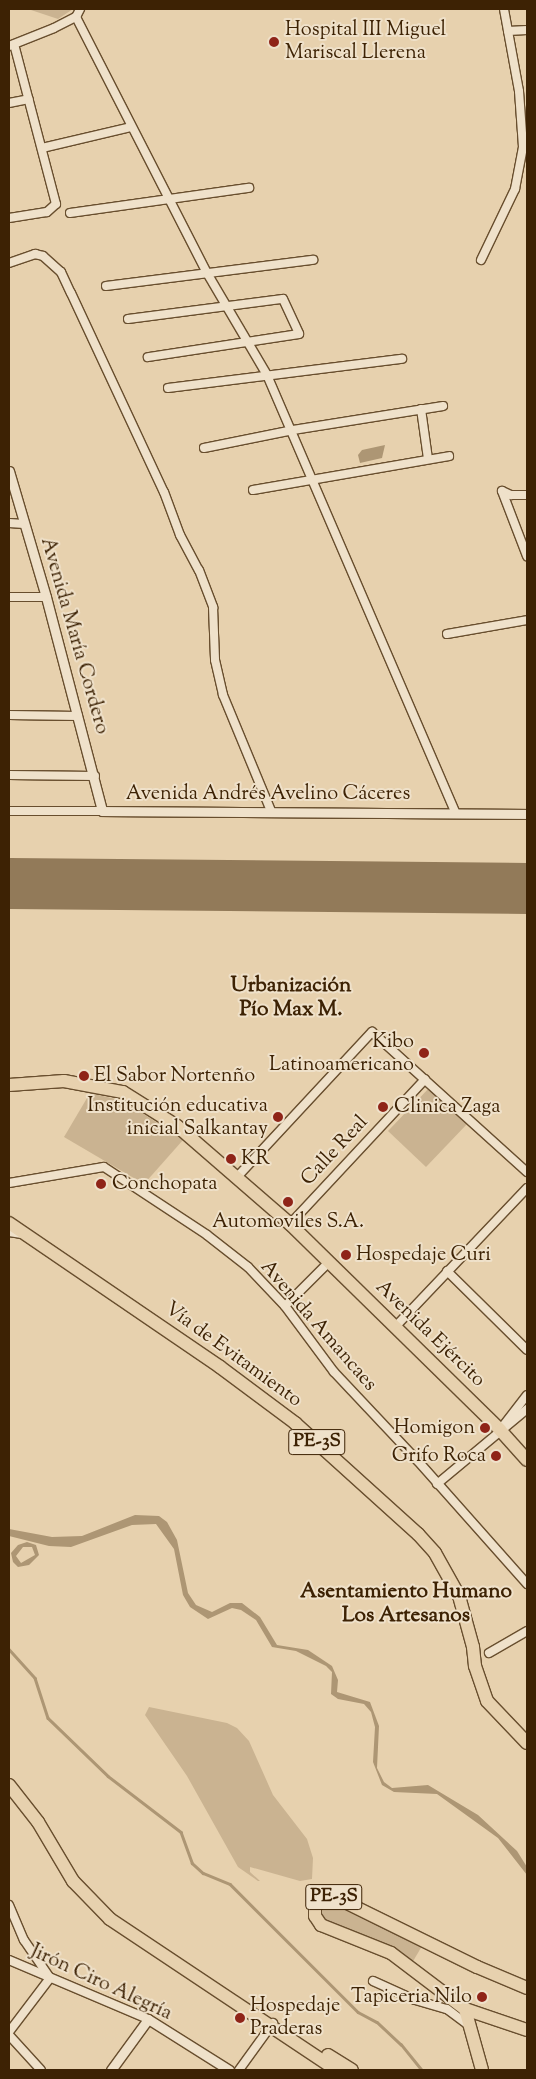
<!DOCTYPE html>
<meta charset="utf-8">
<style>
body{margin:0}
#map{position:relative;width:536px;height:2079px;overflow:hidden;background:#e7d1ae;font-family:"Sorts Mill Goudy",serif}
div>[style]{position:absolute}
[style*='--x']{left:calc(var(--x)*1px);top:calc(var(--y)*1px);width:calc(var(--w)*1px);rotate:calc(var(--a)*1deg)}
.green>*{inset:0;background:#cab391}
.water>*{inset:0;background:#ad9674}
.stream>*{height:2.5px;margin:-1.25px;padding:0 1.25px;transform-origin:1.25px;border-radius:1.25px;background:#ad9674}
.runway>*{height:51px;margin:-25.5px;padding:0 25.5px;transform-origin:25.5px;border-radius:25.5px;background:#927a59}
.roads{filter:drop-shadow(1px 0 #684e2e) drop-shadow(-1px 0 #684e2e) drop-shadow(0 1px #684e2e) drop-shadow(0 -1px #684e2e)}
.minor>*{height:8px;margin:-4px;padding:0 4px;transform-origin:4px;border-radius:4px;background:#efe1ca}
.tertiary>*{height:9px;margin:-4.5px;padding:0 4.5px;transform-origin:4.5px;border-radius:4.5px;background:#efe1ca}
.trunk>*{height:12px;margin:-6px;padding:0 6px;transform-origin:6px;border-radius:6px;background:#e7d1ae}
.dots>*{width:14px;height:14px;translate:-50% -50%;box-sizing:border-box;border:2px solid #efe1ca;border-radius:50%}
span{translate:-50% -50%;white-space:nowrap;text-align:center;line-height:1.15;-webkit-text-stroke:4px #efe1ca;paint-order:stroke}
.shield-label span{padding:1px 4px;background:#efe1ca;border:1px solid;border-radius:4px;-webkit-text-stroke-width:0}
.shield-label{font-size:19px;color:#3d2204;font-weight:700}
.poi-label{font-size:20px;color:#3d2204}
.left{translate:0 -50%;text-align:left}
.right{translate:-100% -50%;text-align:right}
.street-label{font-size:20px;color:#3d2204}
.neighbourhood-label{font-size:21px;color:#3d2204;font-weight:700}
.frame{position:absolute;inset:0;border:10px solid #3d2204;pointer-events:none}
</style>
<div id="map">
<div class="green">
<div style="clip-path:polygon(28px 9px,73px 9px,58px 19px)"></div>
<div style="clip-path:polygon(430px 1087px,468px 1123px,426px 1167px,388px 1131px)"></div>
<div style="clip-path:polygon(90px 1093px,124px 1101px,183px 1140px,144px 1184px,64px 1137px)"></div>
<div style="clip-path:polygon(149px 1707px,227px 1723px,237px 1728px,249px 1741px,273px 1795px,307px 1839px,313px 1858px,312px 1879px,300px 1881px,250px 1867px,250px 1872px,260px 1881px,258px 1881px,238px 1867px,187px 1776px,145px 1715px)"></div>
<div style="clip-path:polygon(332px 1904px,422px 1946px,412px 1963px,323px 1919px,321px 1907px)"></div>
</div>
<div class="water">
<div style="clip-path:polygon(385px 445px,382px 458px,360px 463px,358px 455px,362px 450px)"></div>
<div style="clip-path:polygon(135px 1515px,159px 1516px,167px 1522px,177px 1540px,188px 1593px,196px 1605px,212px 1612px,230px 1603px,242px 1603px,260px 1617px,277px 1645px,308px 1650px,332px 1666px,338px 1680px,337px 1692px,370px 1702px,379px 1726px,377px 1768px,384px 1782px,392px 1788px,428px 1785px,478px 1815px,517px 1851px,527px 1867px,527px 1875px,498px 1838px,437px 1794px,394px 1792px,382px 1785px,373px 1762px,375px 1727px,371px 1712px,364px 1704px,338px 1699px,331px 1694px,332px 1672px,326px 1666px,296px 1651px,272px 1647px,256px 1620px,241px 1610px,232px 1608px,208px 1619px,190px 1607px,183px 1595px,174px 1549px,156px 1524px,132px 1525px,71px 1547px,49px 1546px,9px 1536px,9px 1529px,52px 1537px,82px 1536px)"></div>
<div style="clip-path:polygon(evenodd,27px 1542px,36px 1545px,39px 1555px,29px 1565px,18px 1567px,13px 1562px,11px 1553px,18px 1545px,27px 1542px,23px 1547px,32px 1547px,35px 1555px,21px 1563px,16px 1556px,23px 1547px)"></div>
</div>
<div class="stream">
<div style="--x:9;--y:1649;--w:39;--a:48"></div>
<div style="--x:35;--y:1678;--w:42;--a:72"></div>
<div style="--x:48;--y:1718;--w:83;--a:44"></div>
<div style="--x:108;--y:1776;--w:92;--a:37.5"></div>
<div style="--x:181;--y:1832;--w:33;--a:70"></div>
<div style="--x:192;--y:1863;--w:15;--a:42"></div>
<div style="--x:203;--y:1873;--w:29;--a:22"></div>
<div style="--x:230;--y:1884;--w:181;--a:45"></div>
<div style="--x:358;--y:2012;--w:21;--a:28"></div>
<div style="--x:377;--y:2022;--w:33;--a:43"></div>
<div style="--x:401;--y:2044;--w:33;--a:51"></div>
</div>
<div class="runway">
<div style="--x:9;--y:883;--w:518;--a:0.55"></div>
</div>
<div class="roads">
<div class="minor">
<div style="--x:76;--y:17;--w:288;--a:62.9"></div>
<div style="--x:207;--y:273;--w:118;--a:59.5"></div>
<div style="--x:267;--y:375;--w:477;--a:66.7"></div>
<div style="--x:508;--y:31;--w:19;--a:-3"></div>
<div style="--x:9;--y:46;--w:48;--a:-21.8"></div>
<div style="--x:54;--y:28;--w:25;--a:-27"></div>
<div style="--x:76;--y:17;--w:9;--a:-63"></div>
<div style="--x:9;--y:103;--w:20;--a:-11"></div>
<div style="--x:42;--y:148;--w:91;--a:-13.3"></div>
<div style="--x:70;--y:213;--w:181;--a:-8"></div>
<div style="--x:9;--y:218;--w:38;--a:-9"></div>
<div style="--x:47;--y:212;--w:12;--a:-42"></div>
<div style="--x:56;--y:204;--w:165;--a:-104.7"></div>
<div style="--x:481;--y:260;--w:79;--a:-64.4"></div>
<div style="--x:515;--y:189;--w:43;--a:-79.2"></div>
<div style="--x:523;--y:147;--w:56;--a:-94.1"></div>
<div style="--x:519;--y:91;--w:83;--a:-100.4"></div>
<div style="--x:9;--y:263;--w:28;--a:-19"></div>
<div style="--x:35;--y:254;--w:8;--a:14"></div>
<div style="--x:43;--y:256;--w:24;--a:42"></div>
<div style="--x:61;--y:272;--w:23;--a:65"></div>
<div style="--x:71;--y:293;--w:220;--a:65"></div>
<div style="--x:164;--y:492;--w:46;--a:69.6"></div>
<div style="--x:180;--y:535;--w:40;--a:62"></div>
<div style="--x:199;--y:570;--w:40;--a:69"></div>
<div style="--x:213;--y:607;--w:53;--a:87.8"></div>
<div style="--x:215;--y:660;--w:36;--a:77"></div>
<div style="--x:223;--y:695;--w:126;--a:67.5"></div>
<div style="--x:106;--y:286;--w:209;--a:-7.2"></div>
<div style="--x:128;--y:319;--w:156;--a:-7.4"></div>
<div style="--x:283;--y:299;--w:38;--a:65"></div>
<div style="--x:299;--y:334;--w:153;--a:171.3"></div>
<div style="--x:168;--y:388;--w:236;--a:-7.1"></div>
<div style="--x:421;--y:409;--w:50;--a:82"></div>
<div style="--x:204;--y:448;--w:91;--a:-11.4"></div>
<div style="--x:293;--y:430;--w:152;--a:-9.1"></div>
<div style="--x:253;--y:490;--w:199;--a:-9.8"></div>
<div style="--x:502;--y:491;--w:70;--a:69"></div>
<div style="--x:502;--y:491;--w:10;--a:24"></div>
<div style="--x:511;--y:495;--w:16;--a:0"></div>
<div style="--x:9;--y:523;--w:15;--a:4"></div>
<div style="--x:9;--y:597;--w:37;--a:0"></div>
<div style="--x:447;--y:634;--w:81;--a:-9.9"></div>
<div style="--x:9;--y:715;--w:69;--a:0.8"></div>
<div style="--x:9;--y:775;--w:86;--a:0.7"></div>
<div style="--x:9;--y:811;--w:93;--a:0"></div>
<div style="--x:238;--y:1176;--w:197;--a:-47.1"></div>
<div style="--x:372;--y:1032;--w:209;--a:42.1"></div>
<div style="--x:9;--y:1183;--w:96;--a:-9.6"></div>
<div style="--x:104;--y:1167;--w:123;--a:33.4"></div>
<div style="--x:207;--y:1235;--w:52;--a:38"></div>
<div style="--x:248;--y:1267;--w:54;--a:46.5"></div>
<div style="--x:285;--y:1306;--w:82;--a:53.4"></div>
<div style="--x:334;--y:1372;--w:121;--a:46.7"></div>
<div style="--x:417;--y:1460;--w:166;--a:48.4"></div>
<div style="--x:290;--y:1224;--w:198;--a:-47"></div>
<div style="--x:9;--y:1232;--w:13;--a:9"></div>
<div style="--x:447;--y:1271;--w:112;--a:44.6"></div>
<div style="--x:285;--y:1306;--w:61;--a:-45"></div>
<div style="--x:396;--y:1326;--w:190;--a:-46.5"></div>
<div style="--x:500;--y:1430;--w:44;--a:-52.4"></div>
<div style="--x:437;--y:1484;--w:117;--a:-39.8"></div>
<div style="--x:489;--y:1653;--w:44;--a:-30.1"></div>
<div style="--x:9;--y:1905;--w:38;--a:67"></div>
<div style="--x:24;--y:1940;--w:46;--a:55.6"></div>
<div style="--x:50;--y:1978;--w:68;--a:127.2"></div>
<div style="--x:9;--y:1960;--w:151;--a:23"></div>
<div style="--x:373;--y:1981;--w:46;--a:24.3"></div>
<div style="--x:415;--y:2000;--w:33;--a:16"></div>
<div style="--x:447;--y:2009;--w:26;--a:37"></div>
<div style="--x:9;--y:2035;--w:47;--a:47.6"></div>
<div style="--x:239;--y:2070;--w:58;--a:-54.1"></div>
</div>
<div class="tertiary">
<div style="--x:9;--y:471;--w:131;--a:73.6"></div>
<div style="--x:46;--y:597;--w:221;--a:75.3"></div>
<div style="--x:102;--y:811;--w:425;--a:0.4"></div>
<div style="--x:111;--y:2070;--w:63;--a:-54"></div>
<div style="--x:148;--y:2019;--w:96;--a:32.2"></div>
</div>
<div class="trunk">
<div style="--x:9;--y:1085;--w:55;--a:-4.2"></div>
<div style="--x:64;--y:1081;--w:60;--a:10.6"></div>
<div style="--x:123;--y:1092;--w:64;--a:32.2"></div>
<div style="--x:177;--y:1126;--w:150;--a:40.9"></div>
<div style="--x:290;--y:1224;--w:294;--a:44.4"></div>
<div style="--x:500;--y:1430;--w:40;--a:48"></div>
<div style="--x:9;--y:1223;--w:255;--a:34.3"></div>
<div style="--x:220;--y:1367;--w:94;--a:36.7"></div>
<div style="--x:295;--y:1423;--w:166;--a:42.1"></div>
<div style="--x:418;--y:1534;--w:25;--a:48"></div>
<div style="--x:435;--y:1553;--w:49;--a:60.8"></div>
<div style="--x:459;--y:1596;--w:53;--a:74.6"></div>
<div style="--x:473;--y:1647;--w:19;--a:84"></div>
<div style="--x:475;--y:1666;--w:37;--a:71"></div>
<div style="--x:487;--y:1701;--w:58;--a:46.4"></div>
<div style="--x:9;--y:1785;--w:47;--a:51.9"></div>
<div style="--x:38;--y:1822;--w:69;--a:59.3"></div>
<div style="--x:73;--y:1881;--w:53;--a:45.8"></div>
<div style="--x:110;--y:1919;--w:272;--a:33.7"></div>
<div style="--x:527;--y:1988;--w:54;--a:-157.2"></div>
<div style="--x:477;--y:1967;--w:152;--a:-153.8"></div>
<div style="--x:341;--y:1900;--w:18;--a:-174"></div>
<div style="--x:323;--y:1898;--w:12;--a:132"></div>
<div style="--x:315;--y:1907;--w:9;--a:90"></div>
<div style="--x:315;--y:1916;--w:11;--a:56"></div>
<div style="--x:321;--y:1925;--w:75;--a:21.8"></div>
<div style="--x:391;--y:1953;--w:93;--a:37.1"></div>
<div style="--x:465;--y:2009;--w:65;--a:18.7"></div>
<div style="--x:465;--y:2009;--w:63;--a:74.4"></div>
<div style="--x:328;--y:2055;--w:28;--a:32"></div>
</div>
</div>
<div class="dots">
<div style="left:274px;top:42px;background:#8f2418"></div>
<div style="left:424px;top:1053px;background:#8f2418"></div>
<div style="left:84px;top:1076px;background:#8f2418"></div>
<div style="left:383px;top:1107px;background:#8f2418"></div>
<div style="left:278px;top:1117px;background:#8f2418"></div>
<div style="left:231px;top:1159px;background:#8f2418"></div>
<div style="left:101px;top:1184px;background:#8f2418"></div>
<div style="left:288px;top:1202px;background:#8f2418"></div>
<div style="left:346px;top:1255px;background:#8f2418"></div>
<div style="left:485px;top:1428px;background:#8f2418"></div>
<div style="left:496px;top:1456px;background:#8f2418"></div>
<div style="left:482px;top:1997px;background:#8f2418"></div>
<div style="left:240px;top:2018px;background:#8f2418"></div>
</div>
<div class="shield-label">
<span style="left:317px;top:1442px">PE-3S</span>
<span style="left:334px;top:1897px">PE-3S</span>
</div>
<div class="poi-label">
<span class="left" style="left:285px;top:42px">Hospital III Miguel<br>Mariscal Llerena</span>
<span class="right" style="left:414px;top:1054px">Kibo<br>Latinoamericano</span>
<span class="left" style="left:94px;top:1076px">El Sabor Nortenño</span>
<span class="right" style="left:268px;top:1118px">Institución educativa<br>inicial Salkantay</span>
<span class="left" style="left:394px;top:1107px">Clinica Zaga</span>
<span class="left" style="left:241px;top:1159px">KR</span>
<span class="left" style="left:112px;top:1184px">Conchopata</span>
<span style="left:288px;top:1222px">Automoviles S.A.</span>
<span class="left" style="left:356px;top:1255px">Hospedaje Curi</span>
<span class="right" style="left:475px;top:1428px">Homigon</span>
<span class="right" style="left:486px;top:1456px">Grifo Roca</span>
<span class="right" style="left:472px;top:1997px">Tapiceria Nilo</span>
<span class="left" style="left:250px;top:2018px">Hospedaje<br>Praderas</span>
</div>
<div class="street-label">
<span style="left:74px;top:636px;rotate:74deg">Avenida María Cordero</span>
<span style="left:268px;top:794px">Avenida Andrés Avelino Cáceres</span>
<span style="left:335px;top:1151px;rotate:-47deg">Calle Real</span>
<span style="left:318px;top:1326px;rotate:49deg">Avenida Amancaes</span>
<span style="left:430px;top:1334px;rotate:44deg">Avenida Ejército</span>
<span style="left:233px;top:1355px;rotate:36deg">Vía de Evitamiento</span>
<span style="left:101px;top:1983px;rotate:25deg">Jirón Ciro Alegría</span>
</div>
<div class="neighbourhood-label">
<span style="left:291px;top:998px">Urbanización<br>Pío Max M.</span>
<span style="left:406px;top:1604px">Asentamiento Humano<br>Los Artesanos</span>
</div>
<div class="frame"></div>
</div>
